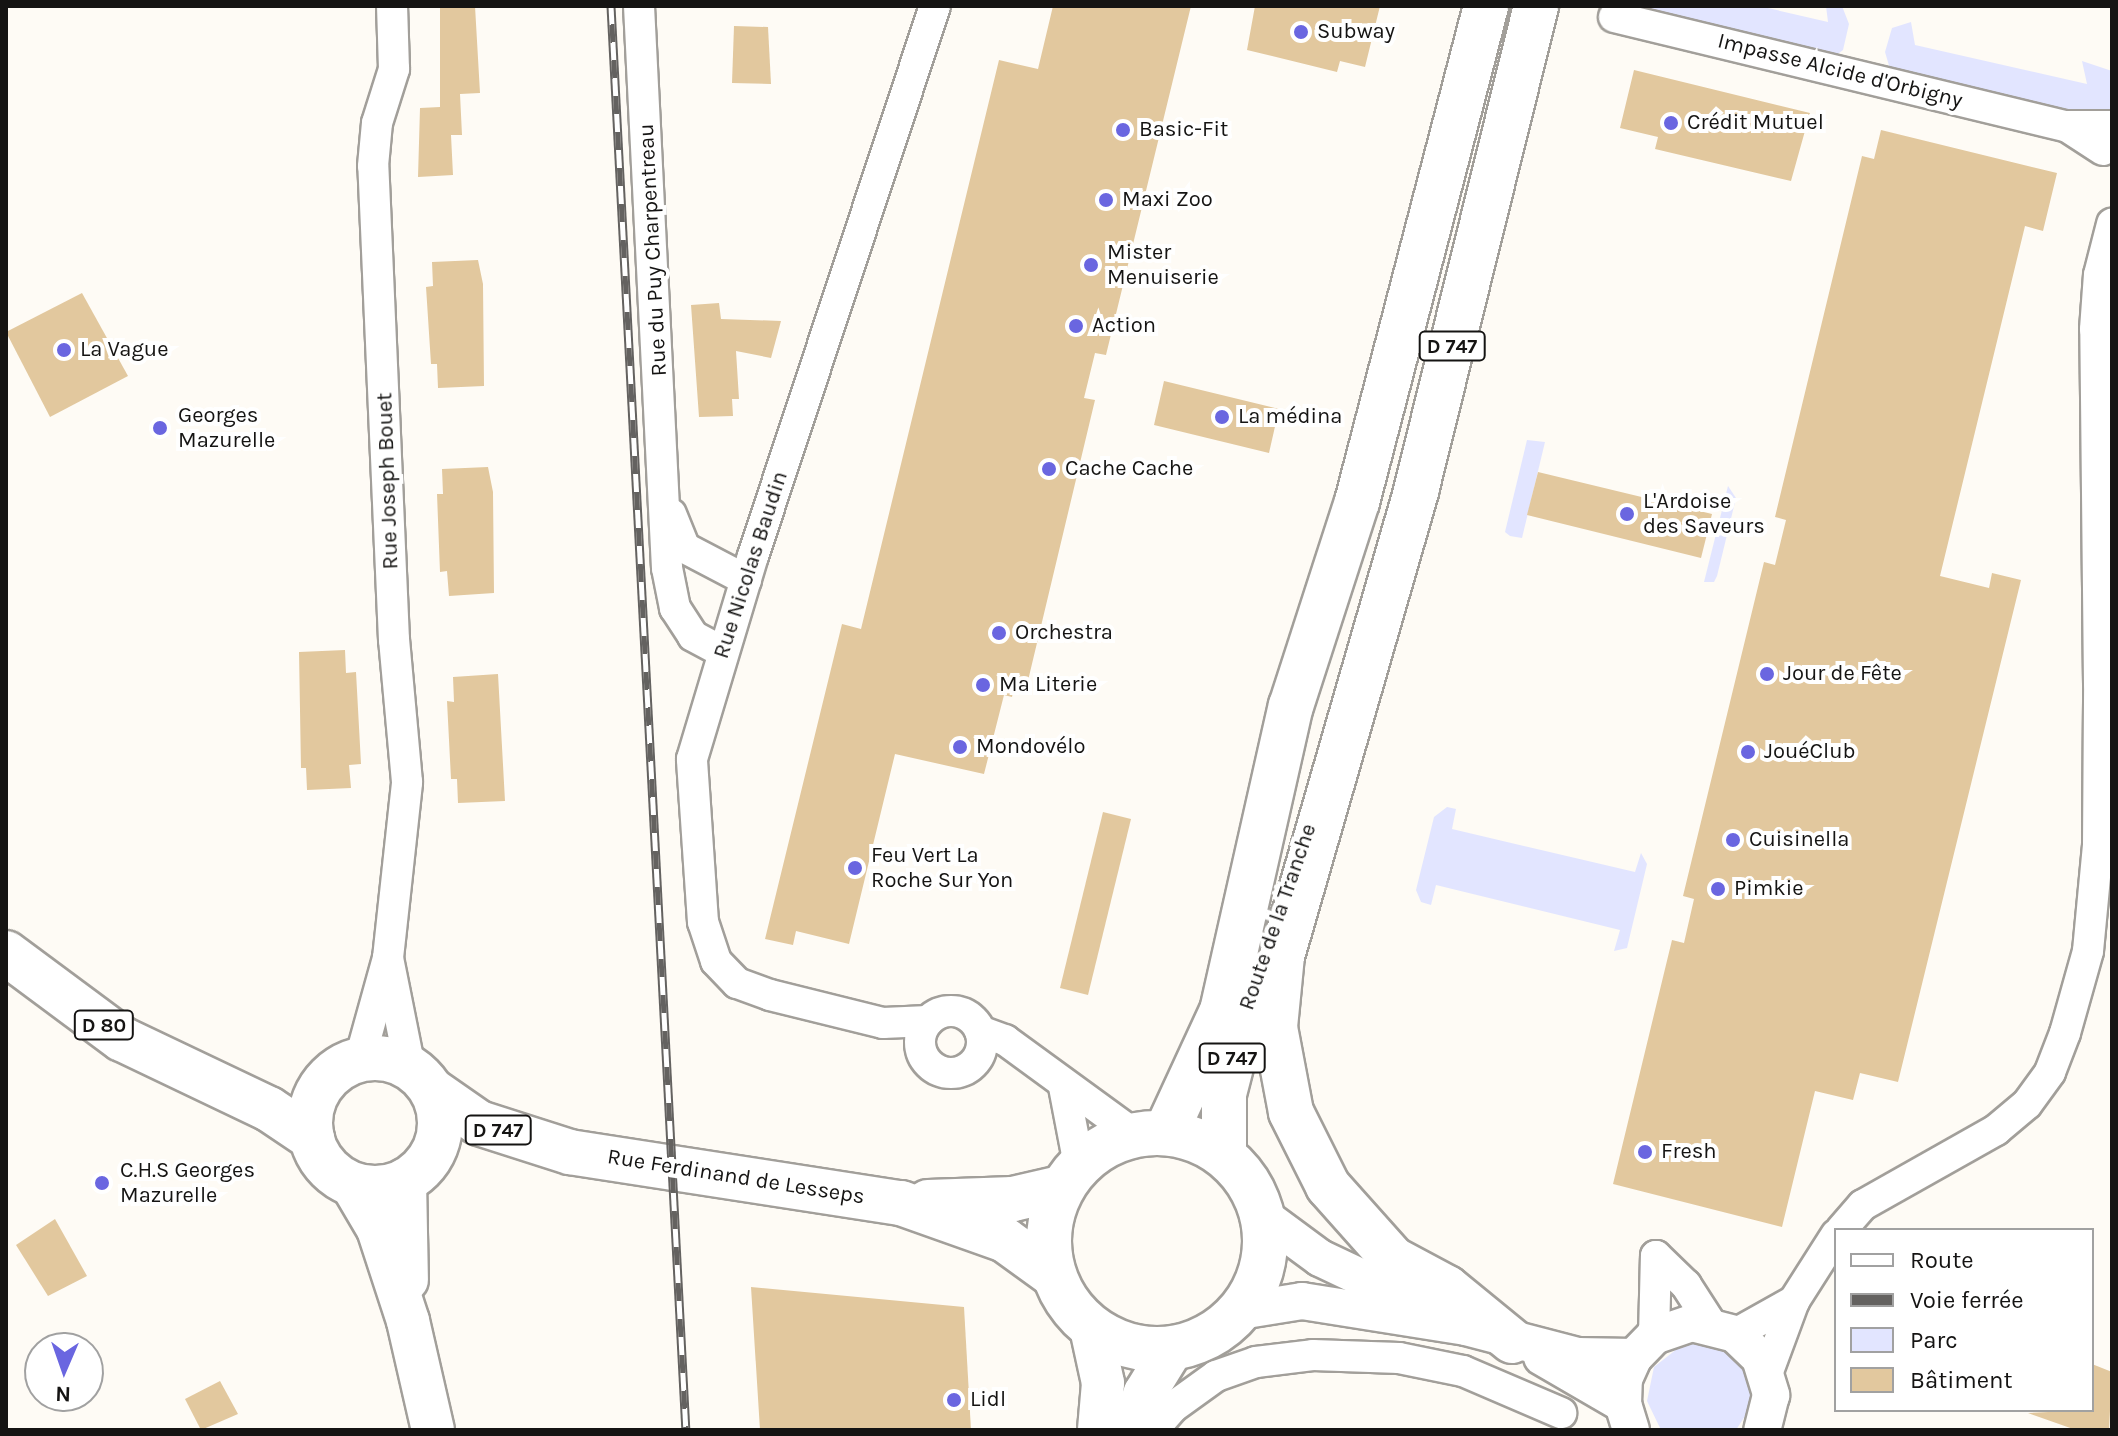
<!DOCTYPE html>
<meta charset="utf-8">
<style>
body{margin:0}
#map{position:relative;width:2118px;height:1436px;overflow:hidden;background:#fefbf5;font-family:Karla,sans-serif}
div>[style]{position:absolute}
[style*='--x']{left:calc(var(--x)*1px);top:calc(var(--y)*1px);width:calc(var(--w)*1px);rotate:calc(var(--a)*1deg)}
.green>*{inset:0;background:#e2e5ff}
.building>*{inset:0;background:#e2c89e}
.roads{filter:drop-shadow(2px 0 #a29f9a) drop-shadow(-2px 0 #a29f9a) drop-shadow(0 2px #a29f9a) drop-shadow(0 -2px #a29f9a)}
.minor>*{height:30px;margin:-15px;padding:0 15px;transform-origin:15px;border-radius:15px;background:#fff}
.minor>.ring{margin:-15px;padding:0;box-sizing:content-box;background:none;border:30px solid #fff;border-radius:50%}
.tertiary>*{height:36px;margin:-18px;padding:0 18px;transform-origin:18px;border-radius:18px;background:#fff}
.secondary>*{height:42px;margin:-21px;padding:0 21px;transform-origin:21px;border-radius:21px;background:#fff}
.primary>*{height:44px;margin:-22px;padding:0 22px;transform-origin:22px;border-radius:22px;background:#fff}
.primary>.ring{margin:-22px;padding:0;box-sizing:content-box;background:none;border:44px solid #fff;border-radius:50%}
.trunk>*{height:44px;margin:-22px;padding:0 22px;transform-origin:22px;border-radius:22px;background:#fff}
.rail>*{height:9px;margin-top:-4.5px;transform-origin:0;background:repeating-linear-gradient(90deg,#fff 0 18px,#646260 0 36px);box-sizing:border-box;border-block:2px solid #646260}
.dots>*{width:22px;height:22px;translate:-50% -50%;box-sizing:border-box;border:4px solid #fff;border-radius:50%}
span{translate:-50% -50%;white-space:nowrap;text-align:center;line-height:1.15;-webkit-text-stroke:8px #fff;paint-order:stroke}
.shield-label span{padding:2px 6px;background:#fff;border:2px solid;border-radius:6px;-webkit-text-stroke-width:0}
.shield-label{font-size:20px;color:#151413;font-weight:700}
.poi-label{font-size:22px;color:#151413}
.left{translate:0 -50%;text-align:left}
.street-label{font-size:22px;color:#151413}
.frame{position:absolute;inset:0;border:8px solid #151413;pointer-events:none}
.legend{position:absolute;left:1834px;top:1228px;width:260px;height:184px;box-sizing:border-box;background:#fff;border:2px solid #a1a1a1;margin:0;padding:10px 14px;list-style:none;font-size:24px;color:#151413}
.legend li{display:flex;align-items:center;gap:16px;height:40px}
.legend b{width:40px;border:2px solid #a1a1a1}
.north{position:absolute;left:24px;top:1332px;width:80px;height:80px;box-sizing:border-box;background:#fff;border:2px solid #a1a1a1;border-radius:50%;rotate:182deg;font-size:22px;font-weight:700;line-height:32px;text-align:center;color:#151413}
.north::after{content:'';display:block;margin:auto;width:28px;height:36px;background:#6a66e0;clip-path:polygon(50% 0,100% 100%,50% 72%,0 100%)}
</style>
<div id="map">
<div class="green">
<div style="clip-path:polygon(1634px 6px,1759px 6px,1828px 22px,1826px 6px,1842px 6px,1849px 24px,1843px 50px,1835px 56px)"></div>
<div style="clip-path:polygon(1911px 22px,1915px 45px,2087px 84px,2082px 61px,2112px 71px,2112px 110px,2092px 117px,1890px 69px,1885px 52px,1892px 28px)"></div>
<div style="clip-path:polygon(1527px 440px,1545px 442px,1522px 538px,1510px 536px,1505px 532px)"></div>
<div style="clip-path:polygon(1728px 486px,1736px 498px,1717px 576px,1714px 582px,1704px 582px)"></div>
<div style="clip-path:polygon(1447px 807px,1456px 809px,1452px 829px,1635px 872px,1641px 853px,1647px 864px,1627px 948px,1614px 951px,1620px 930px,1436px 885px,1431px 905px,1421px 902px,1416px 890px,1434px 817px)"></div>
<div style="clip-path:polygon(1699px 1343px,1715px 1345px,1742px 1365px,1751px 1397px,1747px 1413px,1736px 1430px,1661px 1430px,1647px 1401px,1654px 1367px,1682px 1345px)"></div>
</div>
<div class="building">
<div style="clip-path:polygon(440px 6px,475px 6px,480px 93px,460px 94px,462px 135px,451px 135px,453px 175px,418px 177px,420px 108px,440px 107px)"></div>
<div style="clip-path:polygon(1053px 6px,1191px 6px,1106px 355px,1095px 353px,1084px 398px,1095px 400px,1026px 689px,1014px 686px,1012px 697px,1004px 695px,984px 774px,895px 754px,849px 944px,796px 931px,793px 945px,765px 939px,842px 624px,861px 629px,999px 60px,1038px 69px)"></div>
<div style="clip-path:polygon(1255px 6px,1380px 6px,1365px 67px,1340px 61px,1337px 72px,1247px 50px)"></div>
<div style="clip-path:polygon(734px 26px,768px 27px,771px 84px,732px 83px)"></div>
<div style="clip-path:polygon(1634px 70px,1810px 113px,1791px 181px,1655px 149px,1658px 137px,1620px 128px)"></div>
<div style="clip-path:polygon(1881px 130px,2057px 173px,2043px 231px,2025px 226px,1940px 576px,1989px 588px,1992px 573px,2021px 580px,1898px 1082px,1860px 1073px,1853px 1100px,1815px 1091px,1782px 1227px,1613px 1184px,1672px 940px,1684px 943px,1694px 899px,1683px 896px,1764px 562px,1775px 565px,1786px 520px,1775px 517px,1862px 156px,1874px 159px)"></div>
<div style="clip-path:polygon(478px 260px,483px 284px,484px 386px,438px 388px,437px 364px,431px 364px,426px 287px,433px 286px,432px 262px)"></div>
<div style="clip-path:polygon(82px 293px,128px 376px,50px 417px,6px 332px)"></div>
<div style="clip-path:polygon(719px 303px,721px 319px,781px 321px,771px 358px,736px 351px,739px 399px,732px 399px,733px 416px,699px 417px,691px 305px)"></div>
<div style="clip-path:polygon(1164px 381px,1279px 409px,1269px 453px,1154px 425px)"></div>
<div style="clip-path:polygon(488px 467px,493px 492px,494px 593px,449px 596px,447px 571px,440px 572px,437px 494px,443px 494px,442px 469px)"></div>
<div style="clip-path:polygon(1538px 472px,1712px 514px,1701px 558px,1527px 515px)"></div>
<div style="clip-path:polygon(345px 650px,346px 673px,356px 672px,361px 764px,349px 765px,351px 788px,307px 790px,306px 768px,301px 768px,299px 652px)"></div>
<div style="clip-path:polygon(498px 674px,505px 801px,458px 803px,457px 779px,451px 779px,447px 701px,454px 702px,453px 677px)"></div>
<div style="clip-path:polygon(1103px 812px,1131px 819px,1088px 995px,1060px 988px)"></div>
<div style="clip-path:polygon(55px 1219px,87px 1276px,48px 1296px,16px 1245px)"></div>
<div style="clip-path:polygon(751px 1287px,964px 1307px,971px 1430px,760px 1430px)"></div>
<div style="clip-path:polygon(2092px 1364px,2112px 1372px,2109px 1430px,2076px 1430px,2028px 1413px,2092px 1410px)"></div>
<div style="clip-path:polygon(220px 1381px,238px 1414px,201px 1430px,185px 1399px)"></div>
</div>
<div class="roads">
<div class="minor">
<div style="--x:639;--y:6;--w:563;--a:87.15"></div>
<div style="--x:667;--y:568;--w:41;--a:78.7"></div>
<div style="--x:675;--y:608;--w:33;--a:57"></div>
<div style="--x:693;--y:636;--w:34;--a:28"></div>
<div style="--x:1614;--y:17;--w:465;--a:13.6"></div>
<div style="--x:2103;--y:150;--w:44;--a:-147"></div>
<div style="--x:2066;--y:126;--w:44;--a:0"></div>
<div style="--x:671;--y:514;--w:37;--a:68"></div>
<div style="--x:685;--y:548;--w:69;--a:27.7"></div>
<div style="--x:388;--y:958;--w:177;--a:-83.8"></div>
<div style="--x:407;--y:782;--w:143;--a:-95.2"></div>
<div style="--x:394;--y:640;--w:474;--a:-92.5"></div>
<div style="--x:373;--y:166;--w:43;--a:-84.7"></div>
<div style="--x:377;--y:123;--w:57;--a:-72.5"></div>
<div style="--x:394;--y:69;--w:63;--a:-91.8"></div>
<div class="ring" style="left:920px;top:1011px;width:32px;height:32px"></div>
<div style="--x:928;--y:1021;--w:45;--a:177.5"></div>
<div style="--x:883;--y:1023;--w:116;--a:-166.1"></div>
<div style="--x:770;--y:995;--w:35;--a:-160"></div>
<div style="--x:737;--y:983;--w:30;--a:-134"></div>
<div style="--x:716;--y:961;--w:41;--a:-108.4"></div>
<div style="--x:703;--y:922;--w:163;--a:-93.9"></div>
<div style="--x:692;--y:759;--w:212;--a:-73.3"></div>
<div style="--x:753;--y:556;--w:579;--a:-71.69"></div>
<div style="--x:980;--y:1031;--w:27;--a:20"></div>
<div style="--x:1005;--y:1040;--w:160;--a:36.1"></div>
<div style="--x:360;--y:1059;--w:105;--a:-74.5"></div>
<div style="--x:388;--y:958;--w:112;--a:78.7"></div>
<div style="--x:1064;--y:1087;--w:79;--a:79.1"></div>
<div style="--x:1841;--y:1230;--w:33;--a:-49"></div>
<div style="--x:1863;--y:1205;--w:153;--a:-29.4"></div>
<div style="--x:1996;--y:1130;--w:40;--a:-40"></div>
<div style="--x:2027;--y:1104;--w:39;--a:-54"></div>
<div style="--x:2050;--y:1072;--w:42;--a:-69"></div>
<div style="--x:2065;--y:1033;--w:85;--a:-74.3"></div>
<div style="--x:2088;--y:951;--w:106;--a:-84.6"></div>
<div style="--x:2098;--y:845;--w:161;--a:-89.6"></div>
<div style="--x:2099;--y:684;--w:355;--a:-90.6"></div>
<div style="--x:2095;--y:329;--w:54;--a:-85.8"></div>
<div style="--x:2099;--y:275;--w:53;--a:-75.7"></div>
<div style="--x:1656;--y:1256;--w:42;--a:44"></div>
<div style="--x:1686;--y:1285;--w:46;--a:57.3"></div>
<div style="--x:1735;--y:1334;--w:68;--a:-29.2"></div>
<div style="--x:1654;--y:1336;--w:80;--a:-88.6"></div>
<div style="--x:1767;--y:1374;--w:78;--a:-69.7"></div>
<div style="--x:1794;--y:1301;--w:78;--a:-57.5"></div>
<div style="--x:1153;--y:1430;--w:30;--a:-49"></div>
<div style="--x:1173;--y:1407;--w:53;--a:-35.8"></div>
<div style="--x:1216;--y:1376;--w:42;--a:-19.3"></div>
<div style="--x:1256;--y:1362;--w:57;--a:-7"></div>
<div style="--x:1313;--y:1355;--w:86;--a:2"></div>
<div style="--x:1399;--y:1358;--w:65;--a:11.5"></div>
<div style="--x:1463;--y:1371;--w:107;--a:23.2"></div>
</div>
<div class="tertiary">
<div style="--x:1263;--y:1216;--w:71;--a:36.4"></div>
<div style="--x:1320;--y:1258;--w:119;--a:25.3"></div>
<div style="--x:1240;--y:1311;--w:63;--a:-9.2"></div>
<div style="--x:1302;--y:1301;--w:166;--a:9"></div>
<div style="--x:1466;--y:1327;--w:115;--a:14.6"></div>
<div style="--x:1577;--y:1356;--w:57;--a:1"></div>
<div style="--x:1542;--y:1357;--w:94;--a:30.1"></div>
<div style="--x:1631;--y:1430;--w:27;--a:-107"></div>
<div style="--x:1623;--y:1404;--w:25;--a:-88"></div>
<div style="--x:1624;--y:1379;--w:24;--a:-66"></div>
<div style="--x:1634;--y:1357;--w:29;--a:-46"></div>
<div style="--x:1654;--y:1336;--w:40;--a:-18.9"></div>
<div style="--x:1692;--y:1323;--w:44;--a:14.3"></div>
<div style="--x:1735;--y:1334;--w:35;--a:44"></div>
<div style="--x:1760;--y:1358;--w:39;--a:73"></div>
<div style="--x:1771;--y:1395;--w:36;--a:104"></div>
</div>
<div class="secondary">
<div style="--x:405;--y:1180;--w:100;--a:88.9"></div>
<div style="--x:351;--y:1183;--w:53;--a:59.6"></div>
<div style="--x:378;--y:1229;--w:97;--a:71.9"></div>
<div style="--x:408;--y:1321;--w:112;--a:77.1"></div>
<div style="--x:1091;--y:1328;--w:56;--a:77.7"></div>
<div style="--x:1103;--y:1383;--w:47;--a:94.9"></div>
<div style="--x:1132;--y:1430;--w:39;--a:-71"></div>
<div style="--x:1145;--y:1393;--w:52;--a:-58.5"></div>
</div>
<div class="primary">
<div style="--x:6;--y:953;--w:144;--a:36.6"></div>
<div style="--x:122;--y:1039;--w:163;--a:25.5"></div>
<div style="--x:269;--y:1109;--w:52;--a:34"></div>
<div class="ring" style="left:310px;top:1058px;width:86px;height:86px"></div>
<div style="--x:433;--y:1091;--w:56;--a:34.8"></div>
<div style="--x:479;--y:1123;--w:96;--a:17.7"></div>
<div style="--x:570;--y:1152;--w:335;--a:8.8"></div>
<div style="--x:901;--y:1203;--w:110;--a:19.6"></div>
<div style="--x:1005;--y:1240;--w:58;--a:35.9"></div>
<div class="ring" style="left:1049px;top:1133px;width:172px;height:172px"></div>
<div style="--x:928;--y:1202;--w:85;--a:-2"></div>
<div style="--x:1013;--y:1199;--w:49;--a:-12.9"></div>
</div>
<div class="trunk">
<div style="--x:1166;--y:1132;--w:133;--a:-65.2"></div>
<div style="--x:1222;--y:1011;--w:313;--a:-77.3"></div>
<div style="--x:1291;--y:706;--w:214;--a:-72.1"></div>
<div style="--x:1357;--y:502;--w:513;--a:-75.42"></div>
<div style="--x:1224;--y:1155;--w:61;--a:-90"></div>
<div style="--x:1224;--y:1094;--w:85;--a:-75.6"></div>
<div style="--x:1512;--y:1341;--w:84;--a:-140.8"></div>
<div style="--x:1447;--y:1288;--w:61;--a:-151.8"></div>
<div style="--x:1393;--y:1259;--w:98;--a:-131.7"></div>
<div style="--x:1328;--y:1186;--w:83;--a:-116.6"></div>
<div style="--x:1291;--y:1112;--w:86;--a:-100.7"></div>
<div style="--x:1275;--y:1027;--w:71;--a:-84.4"></div>
<div style="--x:1282;--y:956;--w:484;--a:-73.9"></div>
<div style="--x:1416;--y:491;--w:500;--a:-76.1"></div>
</div>
</div>
<div class="rail">
<div style="--x:611;--y:6;--w:1426;--a:86.99"></div>
</div>
<div class="dots">
<div style="left:1301px;top:32px;background:#6a66e0"></div>
<div style="left:1671px;top:123px;background:#6a66e0"></div>
<div style="left:1123px;top:130px;background:#6a66e0"></div>
<div style="left:1106px;top:200px;background:#6a66e0"></div>
<div style="left:1091px;top:265px;background:#6a66e0"></div>
<div style="left:1076px;top:326px;background:#6a66e0"></div>
<div style="left:64px;top:350px;background:#6a66e0"></div>
<div style="left:1222px;top:417px;background:#6a66e0"></div>
<div style="left:160px;top:428px;background:#6a66e0"></div>
<div style="left:1049px;top:469px;background:#6a66e0"></div>
<div style="left:1627px;top:514px;background:#6a66e0"></div>
<div style="left:999px;top:633px;background:#6a66e0"></div>
<div style="left:1767px;top:674px;background:#6a66e0"></div>
<div style="left:983px;top:685px;background:#6a66e0"></div>
<div style="left:960px;top:747px;background:#6a66e0"></div>
<div style="left:1748px;top:752px;background:#6a66e0"></div>
<div style="left:1733px;top:840px;background:#6a66e0"></div>
<div style="left:855px;top:868px;background:#6a66e0"></div>
<div style="left:1718px;top:889px;background:#6a66e0"></div>
<div style="left:1645px;top:1152px;background:#6a66e0"></div>
<div style="left:102px;top:1183px;background:#6a66e0"></div>
<div style="left:954px;top:1400px;background:#6a66e0"></div>
</div>
<div class="shield-label">
<span style="left:1452px;top:346px">D 747</span>
<span style="left:104px;top:1025px">D 80</span>
<span style="left:1232px;top:1058px">D 747</span>
<span style="left:498px;top:1130px">D 747</span>
</div>
<div class="poi-label">
<span class="left" style="left:1317px;top:32px">Subway</span>
<span class="left" style="left:1687px;top:123px">Crédit Mutuel</span>
<span class="left" style="left:1139px;top:130px">Basic-Fit</span>
<span class="left" style="left:1122px;top:200px">Maxi Zoo</span>
<span class="left" style="left:1107px;top:265px">Mister<br>Menuiserie</span>
<span class="left" style="left:1092px;top:326px">Action</span>
<span class="left" style="left:80px;top:350px">La Vague</span>
<span class="left" style="left:178px;top:428px">Georges<br>Mazurelle</span>
<span class="left" style="left:1238px;top:417px">La médina</span>
<span class="left" style="left:1065px;top:469px">Cache Cache</span>
<span class="left" style="left:1643px;top:514px">L'Ardoise<br>des Saveurs</span>
<span class="left" style="left:1015px;top:633px">Orchestra</span>
<span class="left" style="left:1783px;top:674px">Jour de Fête</span>
<span class="left" style="left:999px;top:685px">Ma Literie</span>
<span class="left" style="left:976px;top:747px">Mondovélo</span>
<span class="left" style="left:1764px;top:752px">JouéClub</span>
<span class="left" style="left:1749px;top:840px">Cuisinella</span>
<span class="left" style="left:871px;top:868px">Feu Vert La<br>Roche Sur Yon</span>
<span class="left" style="left:1734px;top:889px">Pimkie</span>
<span class="left" style="left:1661px;top:1152px">Fresh</span>
<span class="left" style="left:120px;top:1183px">C.H.S Georges<br>Mazurelle</span>
<span class="left" style="left:970px;top:1400px">Lidl</span>
</div>
<div class="street-label">
<span style="left:1840px;top:71px;rotate:14deg">Impasse Alcide d'Orbigny</span>
<span style="left:653px;top:250px;rotate:-93deg">Rue du Puy Charpentreau</span>
<span style="left:388px;top:481px;rotate:-92deg">Rue Joseph Bouet</span>
<span style="left:751px;top:565px;rotate:-72deg">Rue Nicolas Baudin</span>
<span style="left:1278px;top:917px;rotate:-71deg">Route de la Tranche</span>
<span style="left:736px;top:1177px;rotate:9deg">Rue Ferdinand de Lesseps</span>
</div>
<div class="frame"></div>
<ul class="legend">
<li><b style="height:10px;background:#fff"></b>Route</li>
<li><b style="height:10px;background:#646260"></b>Voie ferrée</li>
<li><b style="height:22px;background:#e2e5ff"></b>Parc</li>
<li><b style="height:22px;background:#e2c89e"></b>Bâtiment</li>
</ul>
<div class="north">N</div>
</div>
